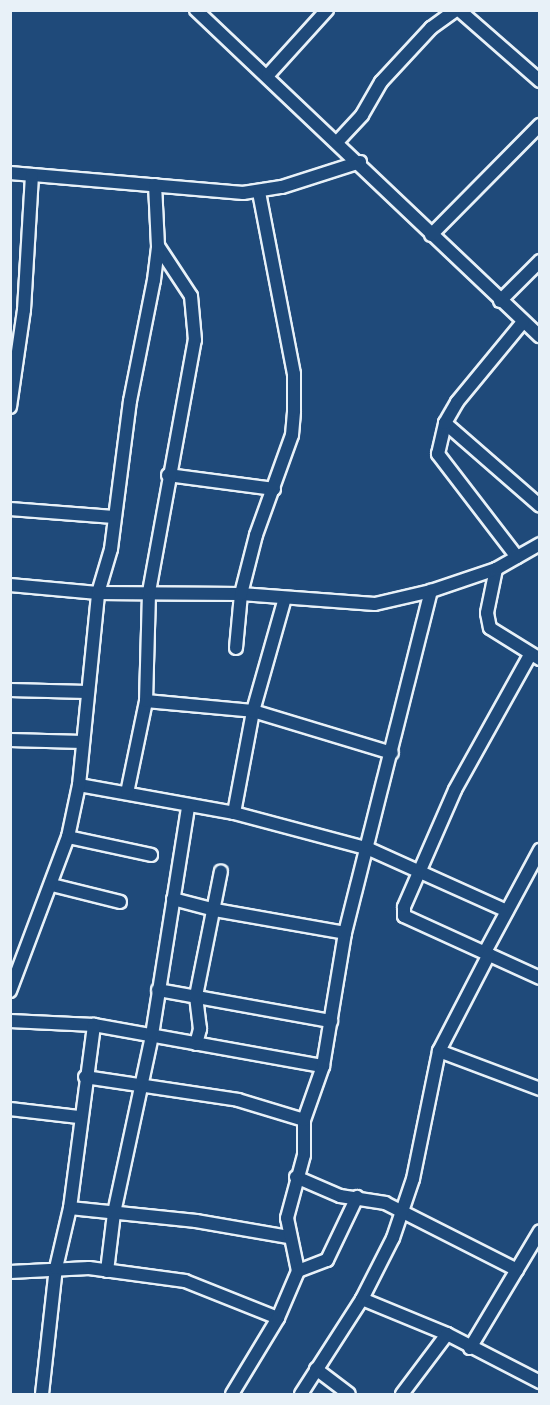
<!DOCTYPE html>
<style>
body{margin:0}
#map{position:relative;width:550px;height:1405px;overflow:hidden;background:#1f4a7a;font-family:Mynerve,sans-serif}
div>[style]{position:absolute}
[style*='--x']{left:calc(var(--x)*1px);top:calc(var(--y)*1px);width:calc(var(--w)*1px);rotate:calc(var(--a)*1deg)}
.roads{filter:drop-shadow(2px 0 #e8f1f8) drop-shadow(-2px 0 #e8f1f8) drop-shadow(0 2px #e8f1f8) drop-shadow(0 -2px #e8f1f8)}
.street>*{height:12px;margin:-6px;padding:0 6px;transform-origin:6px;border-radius:6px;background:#1f4a7a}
span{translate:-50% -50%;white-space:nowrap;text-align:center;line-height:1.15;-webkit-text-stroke:4.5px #1f4a7a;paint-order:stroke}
.frame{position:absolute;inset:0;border:12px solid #e8f1f8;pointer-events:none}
</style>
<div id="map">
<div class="roads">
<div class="street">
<div style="--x:196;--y:10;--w:474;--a:43.5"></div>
<div style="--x:459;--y:10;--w:108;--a:41.2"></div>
<div style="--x:268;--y:75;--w:88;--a:-47.8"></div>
<div style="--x:338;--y:141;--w:35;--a:-47"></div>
<div style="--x:362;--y:115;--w:38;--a:-60"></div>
<div style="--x:381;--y:82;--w:74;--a:-47.2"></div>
<div style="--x:431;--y:28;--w:31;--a:-36"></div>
<div style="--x:10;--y:173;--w:234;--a:4.9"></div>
<div style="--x:243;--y:193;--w:39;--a:-9"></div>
<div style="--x:282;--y:187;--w:82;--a:-17.8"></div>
<div style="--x:431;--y:235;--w:155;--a:-45.3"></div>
<div style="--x:500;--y:301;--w:57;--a:-45"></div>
<div style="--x:10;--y:407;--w:98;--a:-81.8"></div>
<div style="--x:24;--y:310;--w:135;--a:-86.6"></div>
<div style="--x:445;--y:423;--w:126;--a:41.1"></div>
<div style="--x:168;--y:475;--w:107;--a:7.5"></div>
<div style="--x:10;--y:509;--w:104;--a:4.4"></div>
<div style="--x:517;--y:557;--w:130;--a:-127.5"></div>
<div style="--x:438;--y:454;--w:32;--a:-77"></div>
<div style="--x:445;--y:423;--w:24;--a:-60"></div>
<div style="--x:457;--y:402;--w:104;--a:-50.5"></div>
<div style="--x:496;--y:569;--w:45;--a:101.6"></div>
<div style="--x:487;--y:613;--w:15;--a:79"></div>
<div style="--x:490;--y:628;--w:59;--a:31.8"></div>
<div style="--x:10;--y:585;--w:88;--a:5.2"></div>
<div style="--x:98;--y:593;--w:143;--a:0.4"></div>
<div style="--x:241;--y:594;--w:134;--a:4.3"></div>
<div style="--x:375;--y:604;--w:57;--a:-13.1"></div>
<div style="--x:431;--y:591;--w:69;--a:-18.7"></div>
<div style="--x:496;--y:569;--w:51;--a:-29.6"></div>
<div style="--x:236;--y:648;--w:54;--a:-84.7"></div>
<div style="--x:241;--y:594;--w:61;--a:-75.7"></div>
<div style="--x:256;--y:535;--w:106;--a:-70.2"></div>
<div style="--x:292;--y:435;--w:24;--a:-85"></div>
<div style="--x:294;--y:411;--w:37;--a:-90"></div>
<div style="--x:294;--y:374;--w:185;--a:-100.9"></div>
<div style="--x:530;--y:655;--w:154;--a:119.1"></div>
<div style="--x:455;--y:790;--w:128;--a:113.6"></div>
<div style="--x:404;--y:907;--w:9;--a:90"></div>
<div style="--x:404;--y:916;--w:149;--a:24.5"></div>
<div style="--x:10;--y:690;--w:77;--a:1.5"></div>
<div style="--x:146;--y:701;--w:107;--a:5.3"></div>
<div style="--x:253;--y:711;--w:145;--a:16.8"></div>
<div style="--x:10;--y:740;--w:73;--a:1.6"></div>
<div style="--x:79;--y:785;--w:158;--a:10.2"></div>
<div style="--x:234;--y:813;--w:140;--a:14.9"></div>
<div style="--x:369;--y:849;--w:151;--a:24.2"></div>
<div style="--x:127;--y:793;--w:94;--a:-78.3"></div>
<div style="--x:146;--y:701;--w:109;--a:-88.4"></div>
<div style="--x:149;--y:592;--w:256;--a:-79.7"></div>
<div style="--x:195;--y:340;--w:44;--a:-95.2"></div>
<div style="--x:191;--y:296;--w:60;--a:-123.4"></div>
<div style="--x:234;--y:813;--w:104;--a:-79.4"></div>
<div style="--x:253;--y:711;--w:117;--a:-74.2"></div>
<div style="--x:68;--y:837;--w:85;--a:12.2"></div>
<div style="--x:52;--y:885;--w:70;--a:14"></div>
<div style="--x:173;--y:899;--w:43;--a:14.7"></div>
<div style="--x:215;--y:910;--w:132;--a:10"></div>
<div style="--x:485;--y:952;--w:116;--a:-61.7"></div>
<div style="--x:158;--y:990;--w:176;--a:10.2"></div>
<div style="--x:10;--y:991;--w:165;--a:-69.4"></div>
<div style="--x:68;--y:837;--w:53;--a:-78.1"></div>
<div style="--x:79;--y:785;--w:193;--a:-84.3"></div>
<div style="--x:98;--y:593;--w:46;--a:-73.5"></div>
<div style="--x:111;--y:549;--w:149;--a:-82.7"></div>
<div style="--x:130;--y:401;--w:123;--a:-78.8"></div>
<div style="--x:154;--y:280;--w:34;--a:-83"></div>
<div style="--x:158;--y:246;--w:61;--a:-92.8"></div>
<div style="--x:10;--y:1021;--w:84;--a:2.7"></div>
<div style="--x:94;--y:1025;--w:233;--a:10.2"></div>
<div style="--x:196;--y:1044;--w:16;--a:-75"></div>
<div style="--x:200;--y:1029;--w:33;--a:-97"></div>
<div style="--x:196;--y:996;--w:127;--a:-78.7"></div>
<div style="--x:439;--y:1051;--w:108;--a:20.6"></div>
<div style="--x:85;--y:1077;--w:155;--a:8.5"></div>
<div style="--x:238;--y:1100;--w:69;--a:16.9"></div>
<div style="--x:10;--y:1109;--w:69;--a:6.6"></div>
<div style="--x:296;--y:1177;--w:48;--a:23.4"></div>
<div style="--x:340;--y:1196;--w:46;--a:8.8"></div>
<div style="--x:385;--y:1203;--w:148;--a:26.9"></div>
<div style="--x:70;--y:1208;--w:127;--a:5.9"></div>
<div style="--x:196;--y:1221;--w:94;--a:9.8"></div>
<div style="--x:107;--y:1271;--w:58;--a:-83.1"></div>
<div style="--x:114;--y:1213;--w:182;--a:-77.9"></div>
<div style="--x:152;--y:1035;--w:231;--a:-81"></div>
<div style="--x:298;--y:1271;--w:54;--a:-101.7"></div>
<div style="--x:287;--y:1218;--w:65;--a:-74.9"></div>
<div style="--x:304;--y:1155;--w:35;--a:-90"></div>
<div style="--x:304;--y:1120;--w:57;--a:-70.6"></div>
<div style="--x:323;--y:1066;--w:135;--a:-80.6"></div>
<div style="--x:345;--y:933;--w:353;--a:-75.9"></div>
<div style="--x:10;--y:1272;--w:79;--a:-2.9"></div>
<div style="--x:89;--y:1268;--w:97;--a:7.7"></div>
<div style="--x:185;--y:1281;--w:100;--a:21.7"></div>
<div style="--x:362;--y:1299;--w:92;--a:22.4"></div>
<div style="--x:447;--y:1334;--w:105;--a:27.3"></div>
<div style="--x:470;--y:1348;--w:136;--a:-59.1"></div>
<div style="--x:316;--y:1369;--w:41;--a:37.1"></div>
<div style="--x:42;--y:1394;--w:127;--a:-83.7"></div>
<div style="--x:56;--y:1268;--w:62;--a:-76.9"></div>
<div style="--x:70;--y:1208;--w:185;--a:-82.5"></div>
<div style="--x:232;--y:1394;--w:89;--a:-58.8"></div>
<div style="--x:278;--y:1318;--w:51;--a:-66.9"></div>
<div style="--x:298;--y:1271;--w:31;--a:-21"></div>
<div style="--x:327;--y:1260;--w:70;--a:-64.5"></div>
<div style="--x:301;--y:1394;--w:113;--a:-57.3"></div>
<div style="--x:362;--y:1299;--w:68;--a:-63.1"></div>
<div style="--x:393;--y:1238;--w:62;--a:-71.3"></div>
<div style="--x:413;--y:1179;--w:131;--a:-78.5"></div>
<div style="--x:439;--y:1051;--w:109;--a:-62.7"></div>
<div style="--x:402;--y:1394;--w:75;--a:-53.1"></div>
</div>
</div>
<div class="frame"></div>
</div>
